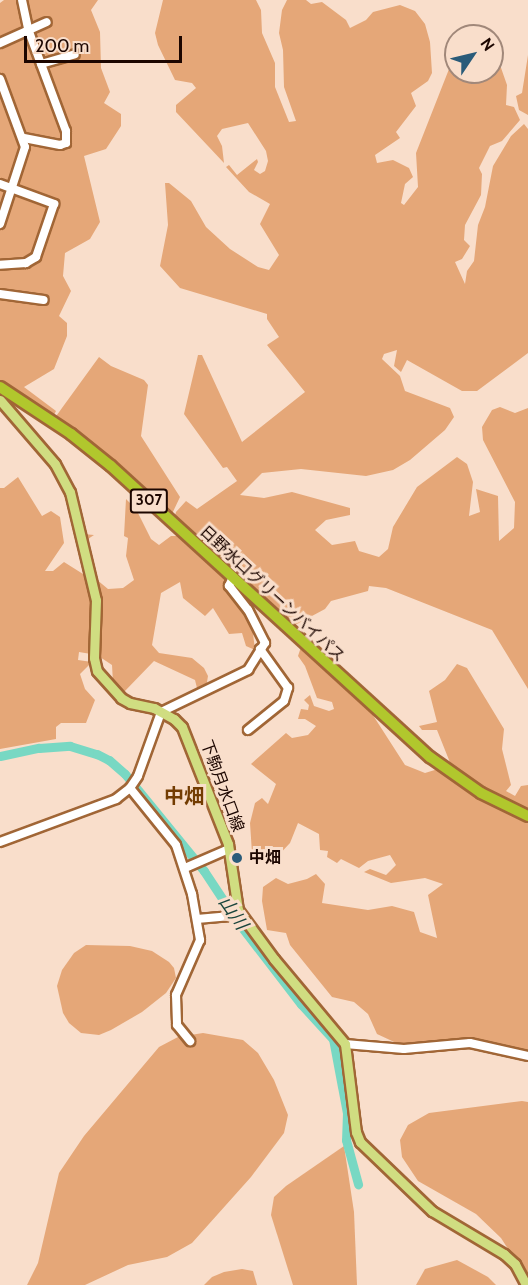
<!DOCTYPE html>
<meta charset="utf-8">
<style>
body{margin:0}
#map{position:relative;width:528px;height:1285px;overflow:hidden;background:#f9decb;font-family:Cabin,"Noto Sans JP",sans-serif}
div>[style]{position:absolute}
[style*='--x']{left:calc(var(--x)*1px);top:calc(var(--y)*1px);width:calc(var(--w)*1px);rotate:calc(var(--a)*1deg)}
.forest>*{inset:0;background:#e5a778}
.river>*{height:9px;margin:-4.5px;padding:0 4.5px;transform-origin:4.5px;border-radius:4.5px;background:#78d8c3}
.roads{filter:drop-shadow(2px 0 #a16636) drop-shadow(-2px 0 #a16636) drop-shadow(0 2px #a16636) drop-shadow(0 -2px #a16636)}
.minor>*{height:8px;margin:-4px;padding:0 4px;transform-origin:4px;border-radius:4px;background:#fff}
.major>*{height:9px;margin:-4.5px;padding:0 4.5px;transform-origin:4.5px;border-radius:4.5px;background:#d0dd81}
.highway>*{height:10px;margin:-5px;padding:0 5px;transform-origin:5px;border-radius:5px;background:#b1c72d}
.dots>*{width:16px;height:16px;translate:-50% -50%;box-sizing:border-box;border:3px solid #f9decb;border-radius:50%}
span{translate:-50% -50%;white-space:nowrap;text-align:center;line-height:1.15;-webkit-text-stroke:6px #f9decb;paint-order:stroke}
.shield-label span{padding:2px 4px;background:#f9decb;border:2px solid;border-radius:4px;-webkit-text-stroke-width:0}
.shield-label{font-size:15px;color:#1c0600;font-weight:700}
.street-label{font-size:16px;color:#1c0600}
.poi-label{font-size:16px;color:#1c0600;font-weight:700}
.left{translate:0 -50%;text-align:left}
.water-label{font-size:18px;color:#1a453c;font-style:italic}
.quarter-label{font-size:20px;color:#733c02;font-weight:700}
.north{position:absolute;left:444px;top:24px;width:60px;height:60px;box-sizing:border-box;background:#f9decb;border:2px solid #a1887a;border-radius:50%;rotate:55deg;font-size:16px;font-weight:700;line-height:24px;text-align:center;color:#1c0600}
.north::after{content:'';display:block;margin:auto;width:21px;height:27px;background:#2a5b79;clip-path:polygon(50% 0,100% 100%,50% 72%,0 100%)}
.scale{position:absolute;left:24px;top:36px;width:158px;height:27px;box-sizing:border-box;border:3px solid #1c0600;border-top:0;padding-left:8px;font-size:18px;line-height:21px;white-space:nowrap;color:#1c0600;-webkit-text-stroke:4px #f9decb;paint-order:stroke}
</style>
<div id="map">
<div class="forest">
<div style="clip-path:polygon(4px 0,98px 0,91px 10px,100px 32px,101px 68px,110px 92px,104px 103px,121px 114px,121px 126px,106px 149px,84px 156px,100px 222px,90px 239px,65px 253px,63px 276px,71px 291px,59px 316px,67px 323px,67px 336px,54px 369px,24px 387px,56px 411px,53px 417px,0 382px,0 3px)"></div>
<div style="clip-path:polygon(163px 0,256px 0,261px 10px,262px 33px,275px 63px,275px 87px,289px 122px,296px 121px,284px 87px,283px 50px,279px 33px,282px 10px,287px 0,306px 0,311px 4px,322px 2px,346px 20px,350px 28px,366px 20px,373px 12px,400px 5px,415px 11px,425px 24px,430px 42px,432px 73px,428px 81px,411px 93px,416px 106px,396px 132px,400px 138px,375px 155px,377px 163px,393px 160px,409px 168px,413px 177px,405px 184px,401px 203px,404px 205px,418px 187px,416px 153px,451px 64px,450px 37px,460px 29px,479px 28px,487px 36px,456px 36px,456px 72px,492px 72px,492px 42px,507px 85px,506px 105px,514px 107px,520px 120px,502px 141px,490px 146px,479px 168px,482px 174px,481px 195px,465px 225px,464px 240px,470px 246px,462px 259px,455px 262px,465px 284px,467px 271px,474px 261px,478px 225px,485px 207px,493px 166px,511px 136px,524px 124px,528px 129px,528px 353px,477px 391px,462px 391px,407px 360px,401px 372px,394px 366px,397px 350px,384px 354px,382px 359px,400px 376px,405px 391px,450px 408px,454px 417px,445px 430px,410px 460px,393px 470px,366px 476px,301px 469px,262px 473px,240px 495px,264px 498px,292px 492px,350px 508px,350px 515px,326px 520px,315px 530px,332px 545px,355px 541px,359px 551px,379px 557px,388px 549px,393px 527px,417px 487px,457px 457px,467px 464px,473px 482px,469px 516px,480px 512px,476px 489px,498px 496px,499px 541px,514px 528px,515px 502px,483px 440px,482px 427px,492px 410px,500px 407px,515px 413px,528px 408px,528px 689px,492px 630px,386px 588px,369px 586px,368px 591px,331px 601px,325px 609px,297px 624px,289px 624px,174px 519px,176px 512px,186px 501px,197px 509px,237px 481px,227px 467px,223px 468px,184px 414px,198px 355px,202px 355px,242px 442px,305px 392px,267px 345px,279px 337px,267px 319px,267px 314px,180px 288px,160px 266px,168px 225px,165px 183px,169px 183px,191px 201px,206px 227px,230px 249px,258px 267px,269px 270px,279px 255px,260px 224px,270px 204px,249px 192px,226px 167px,229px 165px,237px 175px,257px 159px,258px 162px,254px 170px,260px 174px,265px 171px,268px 161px,266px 151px,248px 123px,222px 129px,217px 136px,222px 146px,224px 163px,176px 112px,176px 105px,196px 88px,192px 83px,175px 80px,158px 45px,155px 33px)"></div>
<div style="clip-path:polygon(528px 55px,528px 115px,519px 110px,516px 96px,522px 93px)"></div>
<div style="clip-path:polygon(99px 357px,111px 366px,144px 380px,148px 385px,141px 436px,180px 497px,171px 516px,54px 419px)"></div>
<div style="clip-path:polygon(18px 477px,42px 516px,51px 511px,60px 517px,64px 543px,45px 571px,53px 571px,64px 562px,83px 574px,100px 609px,101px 619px,101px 607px,83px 534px,94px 535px,88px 539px,87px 543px,96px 579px,108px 589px,123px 588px,134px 580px,126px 556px,128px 538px,124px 536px,126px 499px,136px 509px,151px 539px,159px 545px,171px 536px,182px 536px,223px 570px,235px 594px,251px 617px,255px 650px,246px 646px,242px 633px,229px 634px,213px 608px,205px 616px,183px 598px,180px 582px,161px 593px,152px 645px,159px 653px,192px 658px,204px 668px,208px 676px,206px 688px,198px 692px,195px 680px,154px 661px,123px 693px,113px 683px,112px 665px,97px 655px,79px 652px,78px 660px,92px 662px,80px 674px,85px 689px,95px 700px,86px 723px,61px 723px,56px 727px,56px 739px,0 749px,0 488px,4px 488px)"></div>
<div style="clip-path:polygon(301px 647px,367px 706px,405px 765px,425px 773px,438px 769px,528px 821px,528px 1053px,512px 1051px,486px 1042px,405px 1047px,377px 1034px,368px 1014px,354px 1002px,332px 997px,290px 945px,286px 933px,267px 930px,262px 901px,263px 887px,276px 878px,288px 884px,307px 879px,316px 874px,325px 884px,322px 903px,368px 910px,392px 906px,414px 912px,420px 932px,437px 938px,428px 895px,443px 884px,425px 878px,391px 883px,364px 872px,370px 869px,386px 875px,396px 865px,390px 855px,368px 861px,359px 868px,341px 859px,337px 863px,327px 857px,328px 851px,320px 850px,319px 834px,298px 823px,290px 843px,274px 860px,252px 853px,250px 823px,255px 803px,262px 798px,268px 804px,276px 784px,251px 764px,286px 733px,292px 738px,308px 735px,316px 726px,305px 719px,298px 719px,301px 709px,308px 710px,309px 705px,304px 700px,310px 695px,314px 706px,329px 711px,334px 709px,332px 702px,317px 698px,305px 666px,298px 656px)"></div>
<div style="clip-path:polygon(457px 664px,467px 668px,504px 729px,502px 749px,511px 785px,506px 791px,515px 796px,521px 786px,528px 785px,528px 813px,453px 770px,437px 730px,422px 730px,419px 726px,437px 722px,429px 691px,445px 680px)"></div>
<div style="clip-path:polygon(86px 945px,130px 946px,152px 951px,169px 962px,174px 968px,176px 978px,166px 993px,142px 1012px,111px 1030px,99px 1035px,81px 1033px,69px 1023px,63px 1013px,57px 986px,62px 970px,74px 953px)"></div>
<div style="clip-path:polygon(203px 1033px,243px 1040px,258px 1053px,274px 1080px,288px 1115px,284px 1133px,251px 1177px,192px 1243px,167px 1257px,128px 1265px,85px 1285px,27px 1285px,38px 1263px,59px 1173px,84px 1136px,159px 1047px,178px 1037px)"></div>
<div style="clip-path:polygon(522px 1101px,528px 1102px,528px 1280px,501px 1238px,476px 1214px,418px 1181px,402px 1157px,400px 1140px,408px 1125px,429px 1113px)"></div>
<div style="clip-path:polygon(344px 1146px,354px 1212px,357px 1285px,293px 1285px,271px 1215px,274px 1197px,286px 1186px)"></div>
<div style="clip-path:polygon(457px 1260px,488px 1277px,496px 1285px,416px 1285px,425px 1269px)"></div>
<div style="clip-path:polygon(242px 1269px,253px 1271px,257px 1285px,204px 1285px,212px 1277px,224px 1272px)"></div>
</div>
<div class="river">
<div style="--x:0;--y:756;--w:40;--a:-12"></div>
<div style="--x:39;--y:748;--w:31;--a:-4"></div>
<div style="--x:70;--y:746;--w:28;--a:17"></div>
<div style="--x:97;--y:754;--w:13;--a:27"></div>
<div style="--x:109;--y:760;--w:21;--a:41"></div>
<div style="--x:125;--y:774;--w:125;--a:50.8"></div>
<div style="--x:204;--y:871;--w:60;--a:56.6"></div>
<div style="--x:237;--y:921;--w:105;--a:52.4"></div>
<div style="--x:301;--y:1004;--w:47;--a:47.6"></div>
<div style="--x:333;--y:1039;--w:75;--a:79.3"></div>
<div style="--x:347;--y:1113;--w:27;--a:92"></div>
<div style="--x:346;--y:1140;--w:46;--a:74.7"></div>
</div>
<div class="roads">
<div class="minor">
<div style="--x:22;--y:0;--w:30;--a:78"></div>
<div style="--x:28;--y:29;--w:109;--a:69.6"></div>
<div style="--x:66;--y:131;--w:12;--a:90"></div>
<div style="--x:66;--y:143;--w:6;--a:162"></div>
<div style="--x:60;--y:145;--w:38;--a:-169"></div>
<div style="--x:0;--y:43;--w:51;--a:-24.1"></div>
<div style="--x:41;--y:64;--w:35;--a:-16"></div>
<div style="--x:0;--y:79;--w:72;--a:69.8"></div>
<div style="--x:25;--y:147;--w:81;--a:108"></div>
<div style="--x:0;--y:184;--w:58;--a:20.3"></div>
<div style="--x:54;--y:204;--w:56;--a:108.8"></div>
<div style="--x:36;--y:257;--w:12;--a:149"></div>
<div style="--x:26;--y:263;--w:26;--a:176"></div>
<div style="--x:0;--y:294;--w:44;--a:7.8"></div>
<div style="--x:248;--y:730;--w:46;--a:-38.9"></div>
<div style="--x:284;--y:701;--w:14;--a:-73"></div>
<div style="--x:288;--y:688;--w:48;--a:-125.7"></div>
<div style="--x:130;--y:788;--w:73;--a:51.1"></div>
<div style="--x:176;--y:845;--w:52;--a:71.9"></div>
<div style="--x:192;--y:894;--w:47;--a:80.1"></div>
<div style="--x:200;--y:940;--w:60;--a:113.6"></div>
<div style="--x:176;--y:995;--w:30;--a:88"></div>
<div style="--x:177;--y:1025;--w:21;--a:51"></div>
<div style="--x:0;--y:842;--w:124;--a:-20.3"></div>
<div style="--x:116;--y:799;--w:18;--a:-38"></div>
<div style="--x:130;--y:788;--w:14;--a:-56"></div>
<div style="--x:138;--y:776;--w:68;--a:-70.2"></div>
<div style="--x:161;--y:712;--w:97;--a:-25.8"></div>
<div style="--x:248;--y:670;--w:32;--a:-58"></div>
<div style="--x:265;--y:643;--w:37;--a:-117"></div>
<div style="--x:248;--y:610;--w:31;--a:-128"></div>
<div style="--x:229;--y:586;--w:10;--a:-66"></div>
<div style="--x:185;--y:868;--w:48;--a:-23.4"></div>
<div style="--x:197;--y:919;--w:34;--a:-5"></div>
<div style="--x:231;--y:916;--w:9;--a:-27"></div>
<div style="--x:345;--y:1044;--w:59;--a:4.8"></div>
<div style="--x:404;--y:1049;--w:66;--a:-5.2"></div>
<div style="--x:470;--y:1043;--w:59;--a:12.6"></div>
</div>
<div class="major">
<div style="--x:0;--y:400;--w:84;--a:49.3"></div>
<div style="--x:55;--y:464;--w:32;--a:62"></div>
<div style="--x:70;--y:492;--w:111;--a:76.5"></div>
<div style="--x:96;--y:600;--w:58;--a:92"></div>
<div style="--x:94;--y:658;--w:13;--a:77"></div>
<div style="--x:97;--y:671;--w:36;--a:48"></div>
<div style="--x:121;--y:698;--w:10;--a:29"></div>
<div style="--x:130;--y:703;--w:25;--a:12"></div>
<div style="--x:154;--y:708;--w:23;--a:29"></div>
<div style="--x:174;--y:719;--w:11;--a:45"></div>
<div style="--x:182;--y:727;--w:126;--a:68.5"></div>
<div style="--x:228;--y:844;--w:67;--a:81.4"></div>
<div style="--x:238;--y:910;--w:61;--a:53.7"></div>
<div style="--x:274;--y:959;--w:111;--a:50.1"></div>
<div style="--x:345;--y:1044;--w:89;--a:82.9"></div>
<div style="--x:356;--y:1132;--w:11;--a:68"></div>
<div style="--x:360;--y:1142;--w:100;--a:43.8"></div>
<div style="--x:432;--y:1211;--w:84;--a:30.8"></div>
<div style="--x:504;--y:1254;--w:15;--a:42"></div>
<div style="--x:515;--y:1264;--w:24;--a:62"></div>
</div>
<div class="highway">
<div style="--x:0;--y:387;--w:85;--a:33.5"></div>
<div style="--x:71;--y:434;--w:51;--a:38.7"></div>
<div style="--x:111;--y:466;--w:432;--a:42.4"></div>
<div style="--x:430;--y:757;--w:62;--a:35.2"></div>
<div style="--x:481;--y:793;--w:52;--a:26.1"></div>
</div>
</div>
<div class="dots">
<div style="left:237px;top:858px;background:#2a5b79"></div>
</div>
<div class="shield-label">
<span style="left:149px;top:501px">307</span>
</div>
<div class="street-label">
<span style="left:272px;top:594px;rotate:43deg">日野水口グリーンバイパス</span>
<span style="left:222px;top:786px;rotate:70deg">下駒月水口線</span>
</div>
<div class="poi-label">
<span class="left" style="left:249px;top:858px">中畑</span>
</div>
<div class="water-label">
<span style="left:233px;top:913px;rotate:55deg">山川</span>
</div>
<div class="quarter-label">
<span style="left:184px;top:796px">中畑</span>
</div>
<div class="north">N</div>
<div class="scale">200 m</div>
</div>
